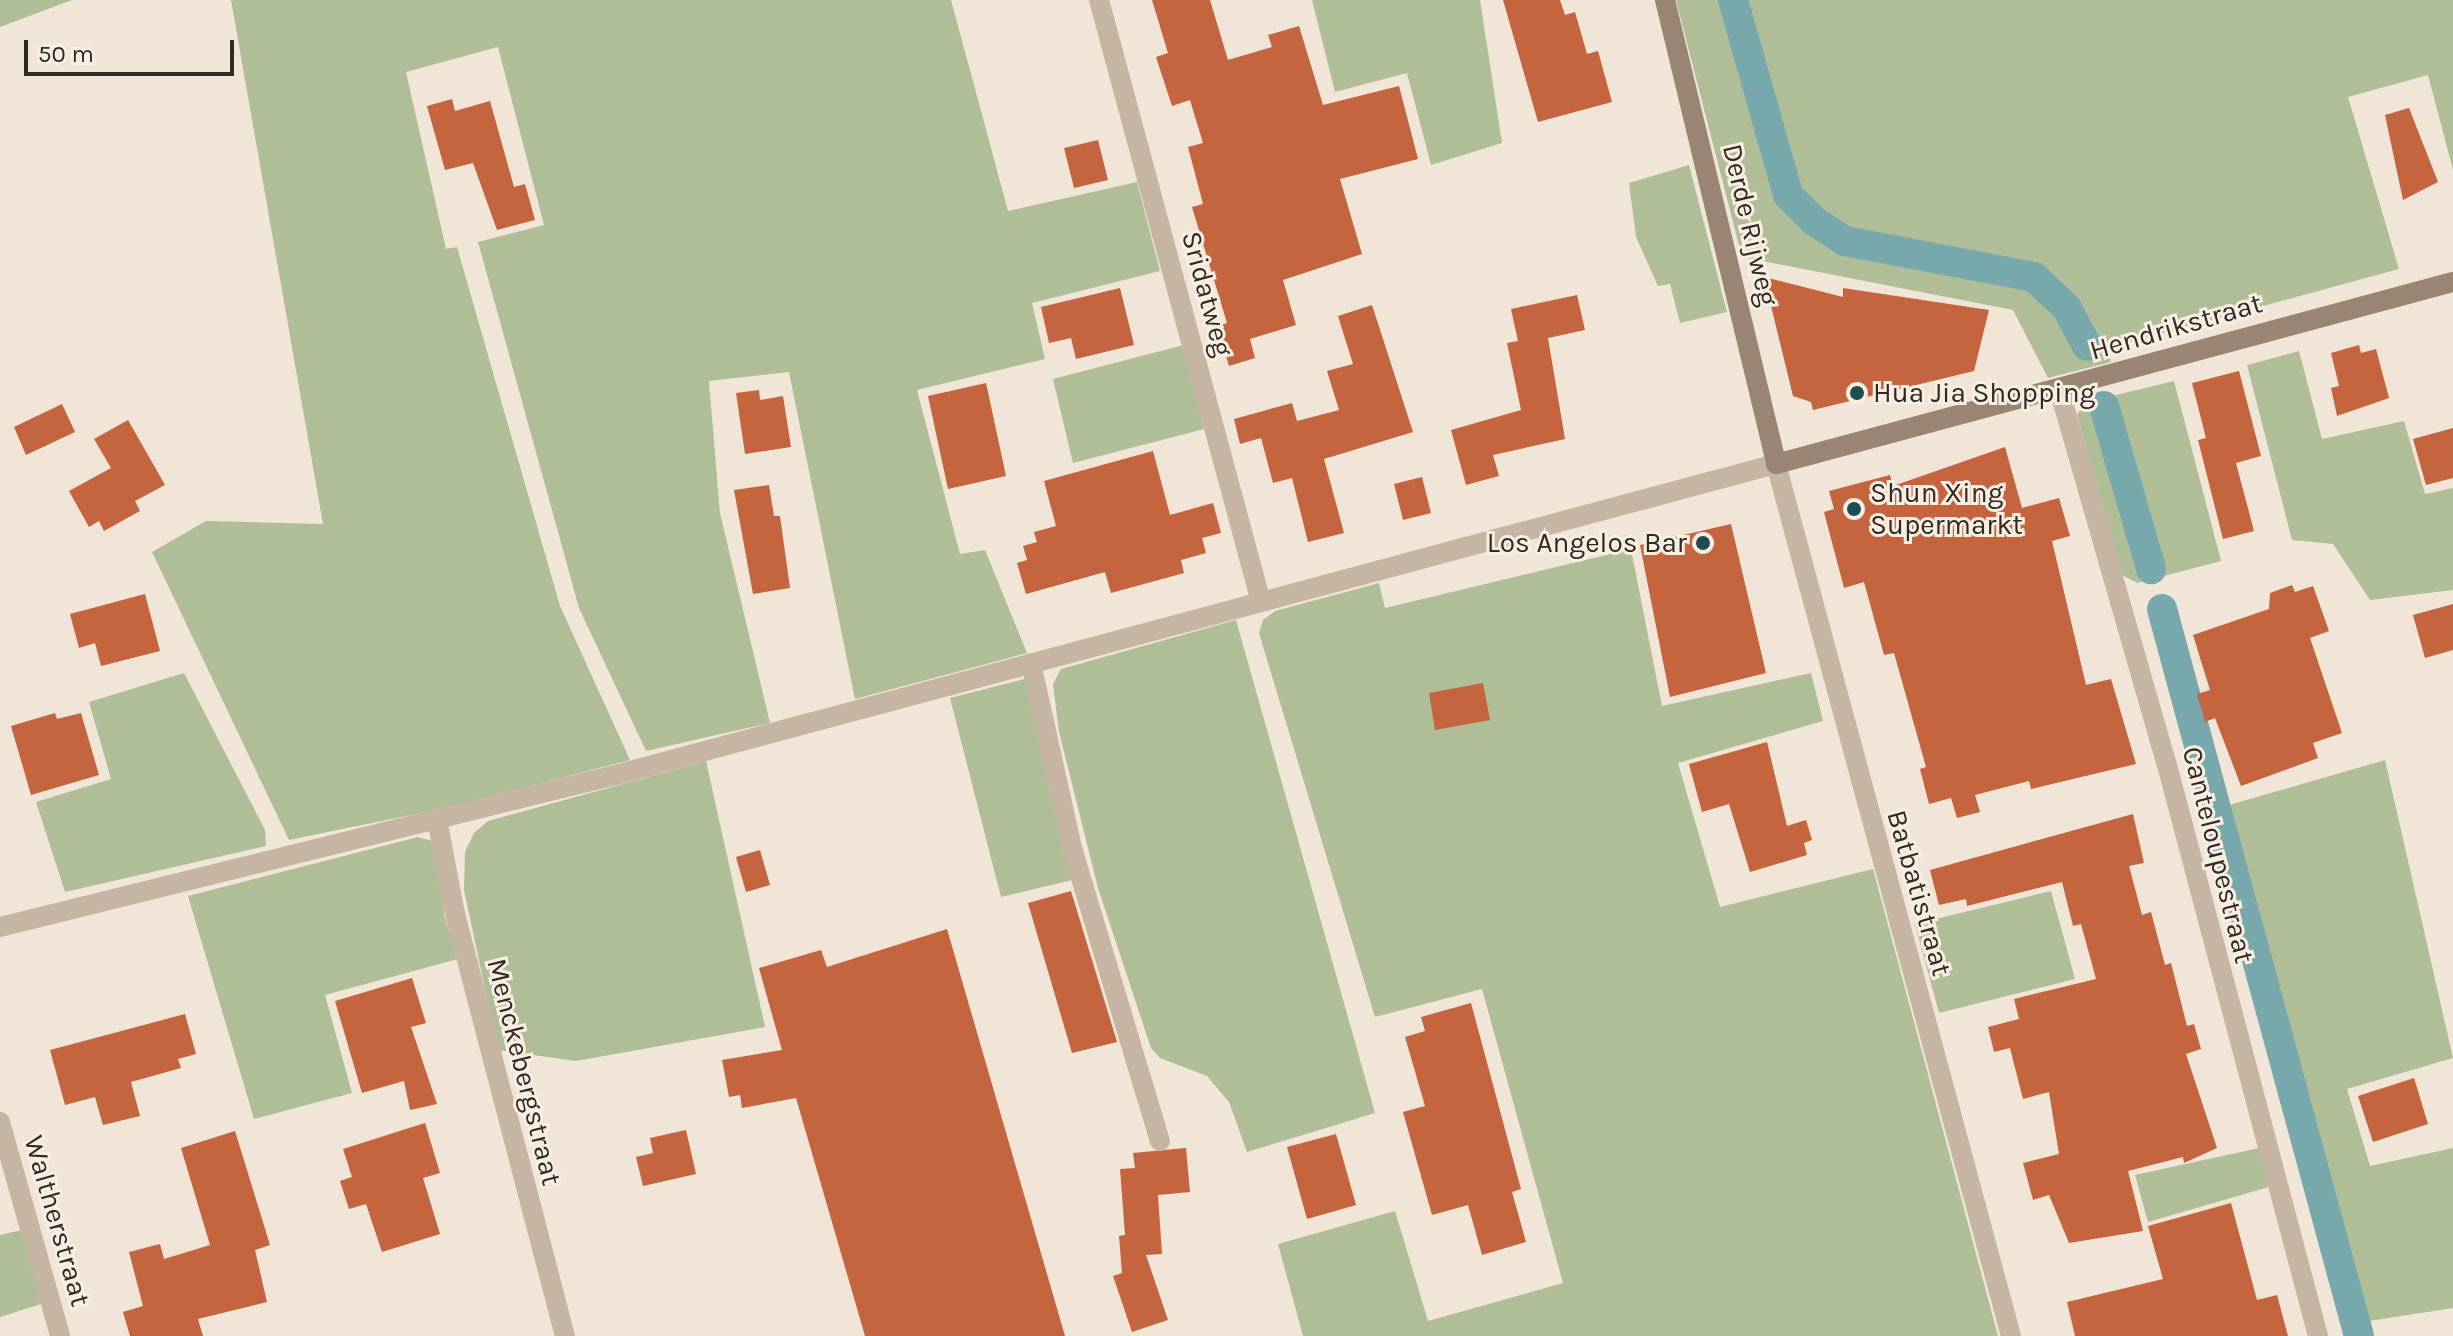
<!DOCTYPE html>
<style>
body{margin:0}
#map{position:relative;width:2453px;height:1336px;overflow:hidden;background:#f0e5d6;font-family:Karla,sans-serif}
div>[style]{position:absolute}
[style*='--x']{left:calc(var(--x)*1px);top:calc(var(--y)*1px);width:calc(var(--w)*1px);rotate:calc(var(--a)*1deg)}
.green>*{inset:0;background:#afbe97}
.canal>*{height:30px;margin:-15px;padding:0 15px;transform-origin:15px;border-radius:15px;background:#76a8ac}
.building>*{inset:0;background:#c46540}
.street>*{height:20px;margin:-10px;padding:0 10px;transform-origin:10px;border-radius:10px;background:#c7b5a3}
.secondary>*{height:20px;margin:-10px;padding:0 10px;transform-origin:10px;border-radius:10px;background:#9a8474}
.dots>*{width:22px;height:22px;translate:-50% -50%;box-sizing:border-box;border:4px solid #f8efe2;border-radius:50%}
span{translate:-50% -50%;white-space:nowrap;text-align:center;line-height:1.15;-webkit-text-stroke:6px #f8efe2;paint-order:stroke}
.street-label{font-size:28px;color:#322925}
.poi-label{font-size:28px;color:#322925}
.left{translate:0 -50%;text-align:left}
.right{translate:-100% -50%;text-align:right}
.scale{position:absolute;left:24px;top:40px;width:210px;height:36px;box-sizing:border-box;border:4px solid #322925;border-top:0;padding-left:10px;font-size:24px;line-height:28px;white-space:nowrap;color:#322925;-webkit-text-stroke:6px #f8efe2;paint-order:stroke}
</style>
<div id="map">
<div class="green">
<div style="clip-path:polygon(0 0,72px 0,0 27px)"></div>
<div style="clip-path:polygon(231px 0,951px 0,1008px 211px,1137px 182px,1160px 271px,1032px 303px,1045px 359px,917px 390px,960px 554px,985px 550px,1027px 653px,855px 699px,789px 372px,709px 381px,720px 513px,770px 723px,646px 751px,579px 608px,478px 242px,544px 225px,498px 47px,406px 72px,446px 249px,457px 247px,560px 606px,630px 760px,450px 807px,289px 840px,152px 552px,206px 521px,323px 524px)"></div>
<div style="clip-path:polygon(1312px 0,1480px 0,1502px 143px,1431px 165px,1407px 73px,1335px 92px)"></div>
<div style="clip-path:polygon(1676px 0,2453px 0,2453px 170px,2428px 75px,2348px 97px,2399px 269px,2108px 348px,2111px 362px,2048px 378px,2013px 310px,1742px 257px)"></div>
<div style="clip-path:polygon(1689px 165px,1727px 312px,1680px 323px,1670px 284px,1658px 286px,1636px 237px,1629px 183px)"></div>
<div style="clip-path:polygon(1184px 345px,1204px 429px,1073px 463px,1053px 379px)"></div>
<div style="clip-path:polygon(2299px 351px,2322px 439px,2404px 421px,2425px 494px,2453px 488px,2453px 590px,2370px 600px,2333px 544px,2292px 540px,2247px 365px)"></div>
<div style="clip-path:polygon(2174px 381px,2221px 561px,2137px 583px,2120px 574px,2077px 414px,2087px 402px)"></div>
<div style="clip-path:polygon(1631px 549px,1662px 706px,1811px 673px,1823px 721px,1678px 763px,1720px 907px,1873px 869px,1998px 1336px,1303px 1336px,1278px 1244px,1395px 1211px,1428px 1321px,1563px 1283px,1482px 989px,1375px 1017px,1259px 633px,1263px 620px,1275px 611px,1379px 583px,1385px 608px)"></div>
<div style="clip-path:polygon(1236px 620px,1375px 1113px,1247px 1152px,1229px 1102px,1207px 1076px,1160px 1058px,1151px 1048px,1098px 888px,1059px 732px,1053px 684px,1061px 669px)"></div>
<div style="clip-path:polygon(184px 673px,265px 830px,266px 846px,65px 892px,36px 802px,111px 779px,89px 702px)"></div>
<div style="clip-path:polygon(1029px 678px,1076px 879px,1001px 897px,950px 698px)"></div>
<div style="clip-path:polygon(2385px 760px,2453px 1058px,2347px 1089px,2370px 1166px,2453px 1148px,2453px 1308px,2356px 1323px,2219px 808px)"></div>
<div style="clip-path:polygon(706px 761px,765px 1027px,576px 1061px,498px 1050px,464px 890px,465px 852px,474px 833px,488px 821px)"></div>
<div style="clip-path:polygon(418px 837px,436px 842px,441px 852px,444px 915px,458px 959px,325px 995px,352px 1093px,254px 1119px,188px 896px)"></div>
<div style="clip-path:polygon(2051px 891px,2075px 979px,1939px 1013px,1915px 924px)"></div>
<div style="clip-path:polygon(2259px 1148px,2269px 1187px,2148px 1222px,2135px 1175px)"></div>
<div style="clip-path:polygon(22px 1230px,41px 1304px,0 1317px,0 1235px)"></div>
</div>
<div class="canal">
<div style="--x:1733;--y:0;--w:203;--a:74.2"></div>
<div style="--x:1788;--y:195;--w:37;--a:45"></div>
<div style="--x:1814;--y:221;--w:37;--a:33"></div>
<div style="--x:1845;--y:241;--w:192;--a:10.8"></div>
<div style="--x:2034;--y:277;--w:44;--a:43.2"></div>
<div style="--x:2066;--y:307;--w:44;--a:61.7"></div>
<div style="--x:2104;--y:406;--w:170;--a:73.9"></div>
<div style="--x:2162;--y:609;--w:753;--a:74.84"></div>
</div>
<div class="building">
<div style="clip-path:polygon(1152px 0,1210px 0,1228px 60px,1272px 47px,1268px 35px,1299px 26px,1323px 105px,1399px 86px,1418px 159px,1340px 179px,1362px 254px,1283px 280px,1296px 325px,1250px 339px,1255px 358px,1229px 366px,1217px 326px,1227px 323px,1192px 207px,1203px 204px,1188px 147px,1203px 143px,1190px 100px,1172px 106px,1156px 57px,1168px 53px)"></div>
<div style="clip-path:polygon(1503px 0,1560px 0,1565px 15px,1575px 12px,1587px 54px,1598px 51px,1612px 102px,1538px 122px)"></div>
<div style="clip-path:polygon(452px 99px,455px 111px,490px 101px,514px 187px,525px 184px,535px 220px,497px 230px,473px 163px,445px 170px,427px 106px)"></div>
<div style="clip-path:polygon(2409px 108px,2438px 182px,2403px 200px,2385px 115px)"></div>
<div style="clip-path:polygon(1098px 140px,1108px 180px,1074px 188px,1064px 148px)"></div>
<div style="clip-path:polygon(1764px 277px,1843px 297px,1843px 288px,1989px 310px,1974px 371px,1813px 410px,1811px 402px,1793px 396px)"></div>
<div style="clip-path:polygon(1120px 288px,1134px 345px,1076px 359px,1071px 338px,1049px 343px,1041px 307px)"></div>
<div style="clip-path:polygon(1577px 295px,1585px 330px,1548px 338px,1565px 439px,1493px 455px,1499px 476px,1466px 485px,1451px 430px,1521px 410px,1507px 343px,1518px 341px,1511px 309px)"></div>
<div style="clip-path:polygon(1372px 305px,1413px 432px,1324px 459px,1344px 533px,1308px 542px,1292px 478px,1273px 483px,1261px 438px,1240px 444px,1234px 419px,1292px 403px,1297px 421px,1339px 410px,1327px 371px,1353px 364px,1338px 316px)"></div>
<div style="clip-path:polygon(2359px 345px,2361px 353px,2376px 349px,2389px 398px,2337px 416px,2331px 388px,2339px 386px,2331px 353px)"></div>
<div style="clip-path:polygon(2239px 371px,2261px 456px,2236px 463px,2254px 531px,2223px 539px,2198px 440px,2206px 438px,2192px 383px)"></div>
<div style="clip-path:polygon(986px 383px,1006px 476px,948px 489px,928px 396px)"></div>
<div style="clip-path:polygon(759px 390px,760px 400px,783px 396px,791px 447px,745px 454px,736px 393px)"></div>
<div style="clip-path:polygon(62px 404px,75px 432px,26px 455px,14px 427px)"></div>
<div style="clip-path:polygon(128px 420px,165px 485px,135px 501px,140px 511px,104px 531px,99px 521px,89px 527px,69px 491px,111px 468px,94px 439px)"></div>
<div style="clip-path:polygon(2453px 428px,2453px 478px,2426px 485px,2413px 439px)"></div>
<div style="clip-path:polygon(2005px 447px,2022px 508px,2059px 498px,2070px 536px,2052px 541px,2086px 685px,2111px 679px,2136px 764px,2031px 789px,2029px 781px,1975px 795px,1980px 812px,1957px 818px,1951px 798px,1929px 804px,1920px 769px,1926px 767px,1894px 653px,1884px 655px,1864px 582px,1844px 588px,1824px 512px,1834px 509px,1829px 491px,1890px 475px,1893px 486px)"></div>
<div style="clip-path:polygon(1153px 451px,1170px 515px,1213px 503px,1221px 533px,1202px 538px,1206px 553px,1181px 560px,1184px 573px,1111px 593px,1105px 572px,1026px 594px,1017px 563px,1027px 560px,1023px 546px,1037px 542px,1034px 532px,1056px 526px,1044px 481px)"></div>
<div style="clip-path:polygon(1422px 477px,1431px 513px,1403px 520px,1394px 484px)"></div>
<div style="clip-path:polygon(769px 485px,774px 516px,780px 516px,790px 588px,753px 594px,734px 490px)"></div>
<div style="clip-path:polygon(1731px 524px,1766px 673px,1670px 697px,1640px 545px)"></div>
<div style="clip-path:polygon(2292px 585px,2295px 592px,2313px 586px,2329px 631px,2310px 638px,2342px 733px,2313px 743px,2318px 758px,2241px 786px,2215px 718px,2205px 722px,2197px 694px,2210px 690px,2193px 635px,2269px 609px,2270px 593px)"></div>
<div style="clip-path:polygon(145px 594px,160px 651px,101px 666px,95px 643px,79px 648px,70px 614px)"></div>
<div style="clip-path:polygon(2453px 604px,2453px 650px,2425px 658px,2413px 615px)"></div>
<div style="clip-path:polygon(1483px 683px,1490px 720px,1435px 730px,1429px 693px)"></div>
<div style="clip-path:polygon(55px 713px,57px 719px,81px 713px,99px 775px,31px 795px,11px 726px)"></div>
<div style="clip-path:polygon(1767px 742px,1787px 826px,1806px 820px,1812px 840px,1804px 843px,1807px 855px,1750px 872px,1729px 804px,1702px 812px,1689px 764px)"></div>
<div style="clip-path:polygon(2133px 814px,2144px 863px,2129px 866px,2142px 915px,2151px 912px,2165px 965px,2171px 963px,2187px 1026px,2194px 1024px,2201px 1049px,2186px 1054px,2217px 1148px,2184px 1163px,2183px 1157px,2128px 1171px,2143px 1231px,2069px 1243px,2049px 1195px,2033px 1200px,2023px 1163px,2059px 1154px,2049px 1092px,2023px 1099px,2010px 1048px,1994px 1052px,1988px 1027px,2019px 1019px,2014px 999px,2096px 979px,2081px 924px,2073px 926px,2062px 882px,1967px 906px,1966px 899px,1939px 905px,1930px 870px)"></div>
<div style="clip-path:polygon(760px 850px,770px 885px,746px 892px,736px 857px)"></div>
<div style="clip-path:polygon(1071px 891px,1117px 1042px,1072px 1053px,1028px 903px)"></div>
<div style="clip-path:polygon(947px 929px,1065px 1336px,865px 1336px,796px 1098px,742px 1108px,740px 1095px,729px 1097px,722px 1060px,782px 1050px,759px 968px,821px 950px,827px 967px)"></div>
<div style="clip-path:polygon(412px 978px,426px 1023px,411px 1027px,437px 1104px,410px 1110px,404px 1081px,362px 1093px,335px 1001px)"></div>
<div style="clip-path:polygon(1471px 1003px,1521px 1189px,1512px 1192px,1526px 1242px,1482px 1255px,1468px 1205px,1432px 1215px,1403px 1112px,1425px 1106px,1405px 1037px,1425px 1031px,1421px 1017px)"></div>
<div style="clip-path:polygon(185px 1014px,196px 1054px,178px 1059px,181px 1068px,131px 1082px,140px 1116px,103px 1125px,95px 1097px,65px 1105px,50px 1050px)"></div>
<div style="clip-path:polygon(2414px 1078px,2428px 1124px,2373px 1142px,2358px 1096px)"></div>
<div style="clip-path:polygon(425px 1123px,440px 1173px,423px 1178px,440px 1234px,382px 1252px,366px 1204px,349px 1209px,340px 1181px,352px 1177px,343px 1149px)"></div>
<div style="clip-path:polygon(686px 1130px,696px 1174px,643px 1186px,636px 1157px,653px 1153px,650px 1138px)"></div>
<div style="clip-path:polygon(235px 1131px,270px 1245px,255px 1250px,267px 1302px,198px 1319px,203px 1336px,130px 1336px,123px 1312px,143px 1306px,129px 1252px,160px 1244px,164px 1259px,210px 1245px,181px 1148px)"></div>
<div style="clip-path:polygon(1336px 1134px,1356px 1205px,1307px 1219px,1287px 1147px)"></div>
<div style="clip-path:polygon(1186px 1148px,1190px 1192px,1158px 1195px,1162px 1254px,1146px 1255px,1168px 1320px,1132px 1332px,1113px 1276px,1122px 1273px,1119px 1236px,1125px 1235px,1120px 1169px,1135px 1168px,1133px 1153px)"></div>
<div style="clip-path:polygon(2231px 1203px,2257px 1300px,2277px 1295px,2288px 1336px,2075px 1336px,2067px 1302px,2163px 1279px,2148px 1226px)"></div>
</div>
<div class="street">
<div style="--x:1099;--y:0;--w:623;--a:74.94"></div>
<div style="--x:2059;--y:389;--w:391;--a:74"></div>
<div style="--x:2167;--y:765;--w:591;--a:75.19"></div>
<div style="--x:1031;--y:663;--w:189;--a:77.5"></div>
<div style="--x:1072;--y:848;--w:306;--a:73.3"></div>
<div style="--x:437;--y:819;--w:97;--a:79.3"></div>
<div style="--x:455;--y:914;--w:436;--a:75.4"></div>
<div style="--x:0;--y:927;--w:638;--a:-13.88"></div>
<div style="--x:619;--y:774;--w:1198;--a:-15"></div>
<div style="--x:1776;--y:464;--w:903;--a:74.92"></div>
<div style="--x:0;--y:1122;--w:222;--a:74.3"></div>
</div>
<div class="secondary">
<div style="--x:1665;--y:0;--w:477;--a:76.5"></div>
<div style="--x:1776;--y:464;--w:701;--a:-15.05"></div>
</div>
<div class="dots">
<div style="left:1857px;top:393px;background:#1c4d52"></div>
<div style="left:1854px;top:509px;background:#1c4d52"></div>
<div style="left:1703px;top:543px;background:#1c4d52"></div>
</div>
<div class="street-label">
<span style="left:1750px;top:225px;rotate:77deg">Derde Rijweg</span>
<span style="left:1207px;top:294px;rotate:75deg">Sridatweg</span>
<span style="left:2176px;top:327px;rotate:-16deg">Hendrikstraat</span>
<span style="left:2218px;top:855px;rotate:76deg">Canteloupestraat</span>
<span style="left:1919px;top:893px;rotate:74deg">Batbatistraat</span>
<span style="left:524px;top:1072px;rotate:76deg">Menckebergstraat</span>
<span style="left:57px;top:1221px;rotate:74deg">Waltherstraat</span>
</div>
<div class="poi-label">
<span class="left" style="left:1873px;top:393px">Hua Jia Shopping</span>
<span class="left" style="left:1870px;top:509px">Shun Xing<br>Supermarkt</span>
<span class="right" style="left:1687px;top:543px">Los Angelos Bar</span>
</div>
<div class="scale">50 m</div>
</div>
